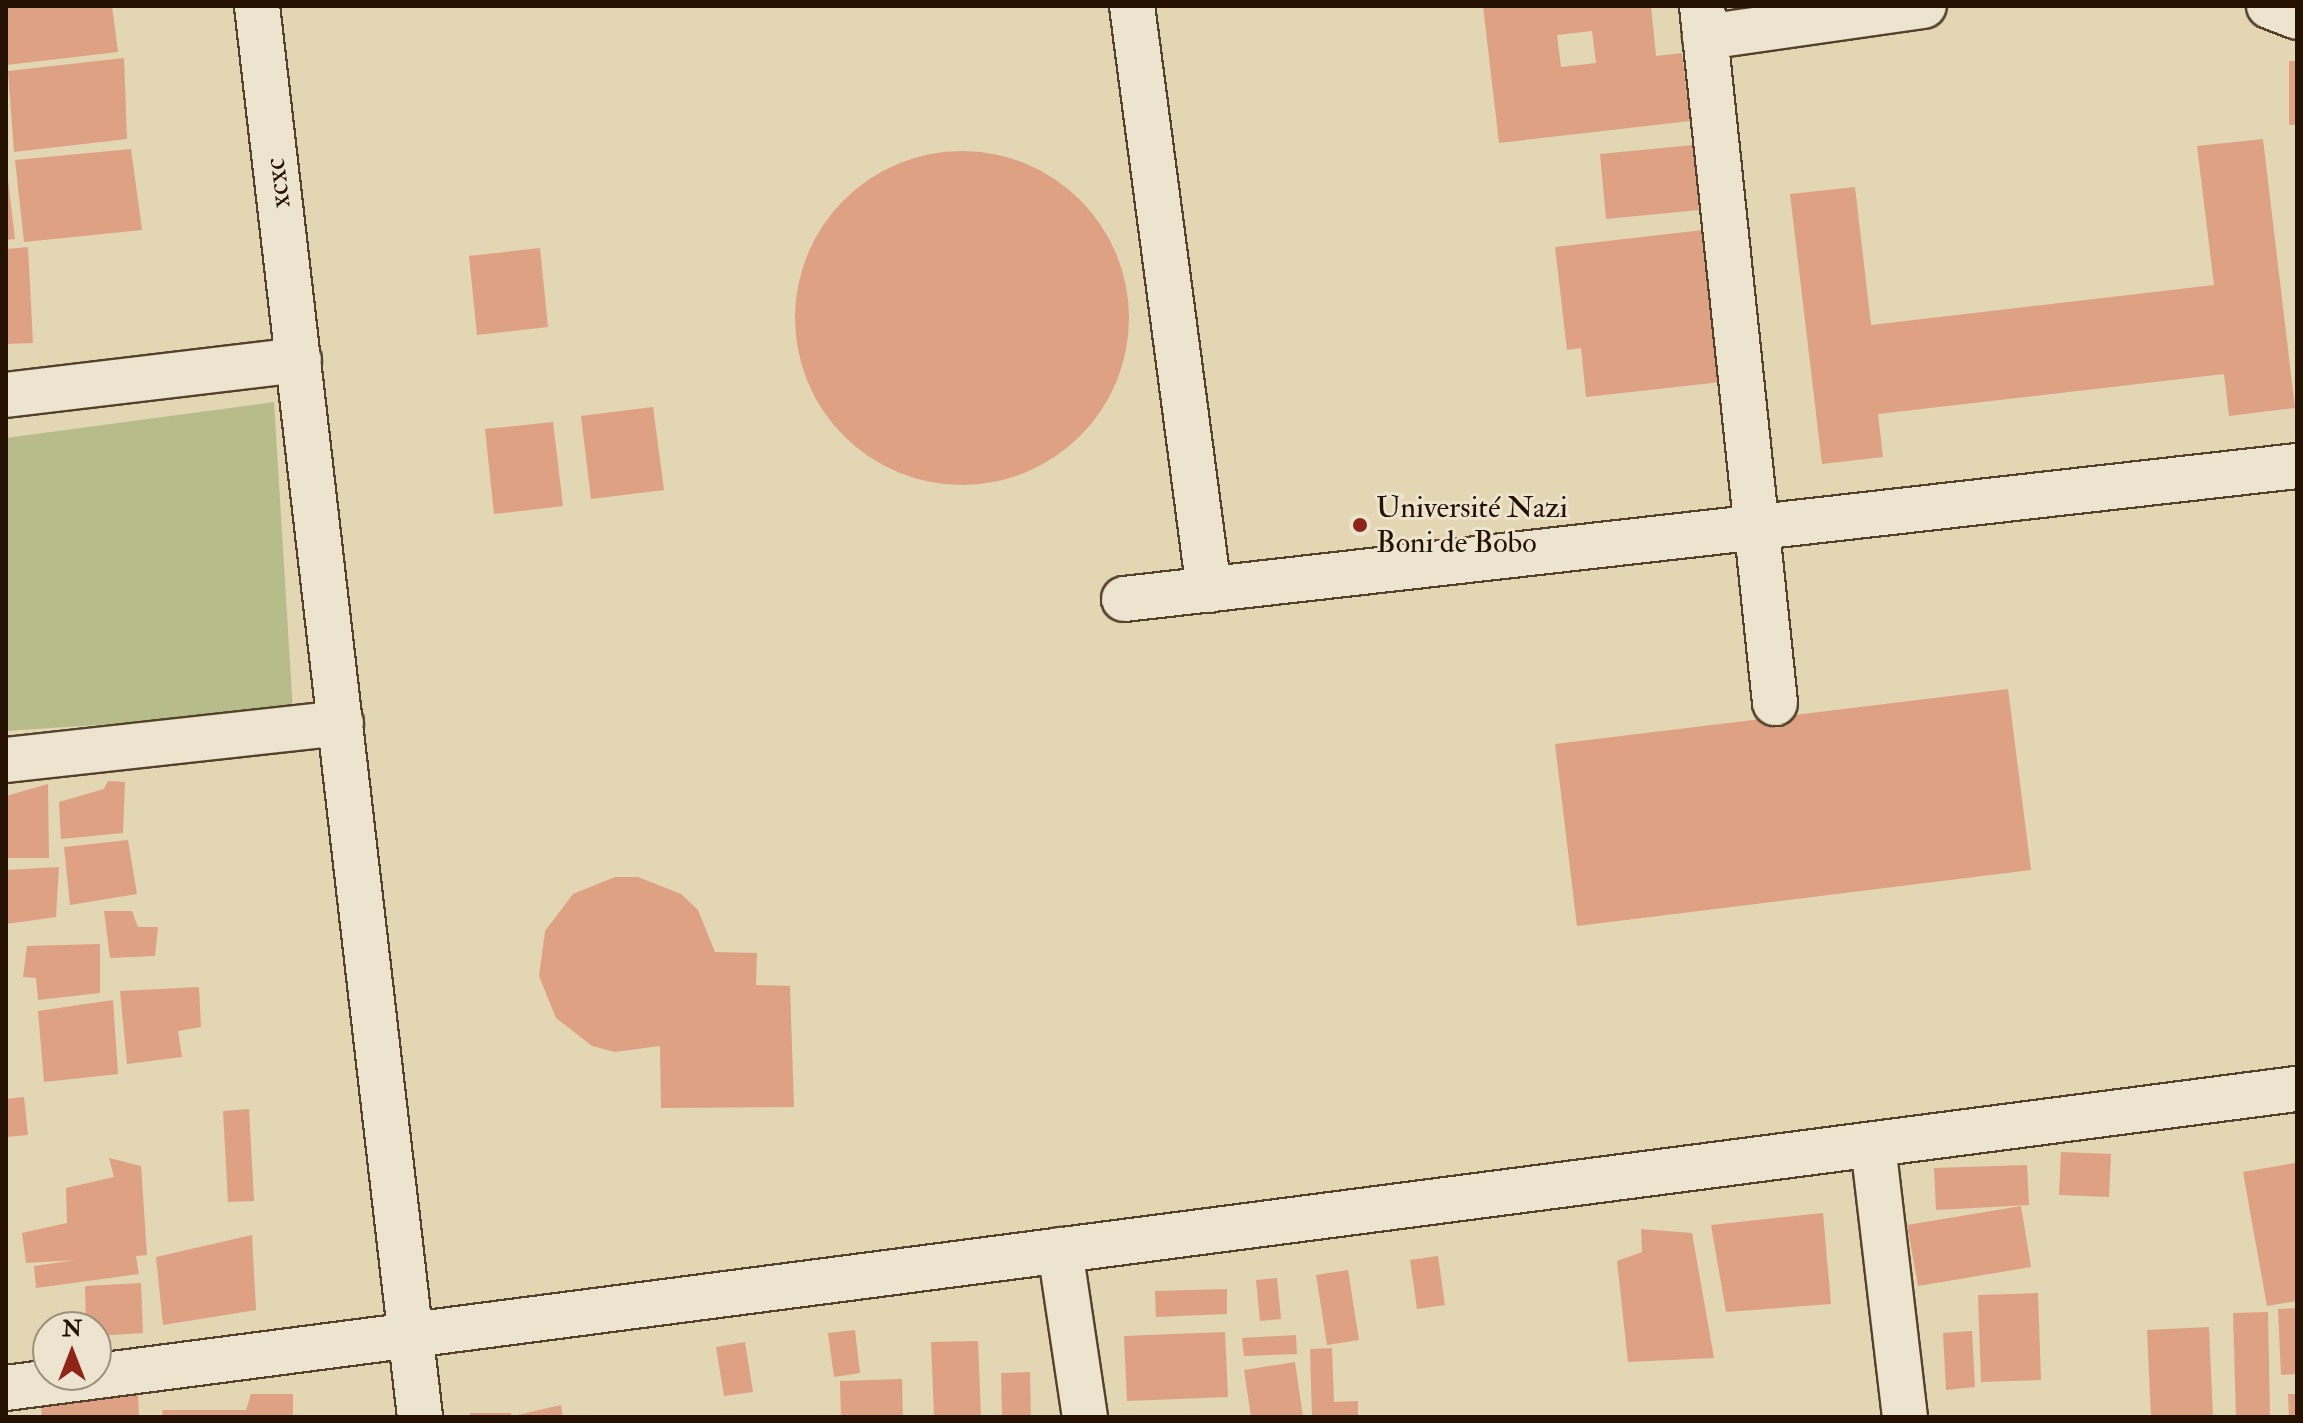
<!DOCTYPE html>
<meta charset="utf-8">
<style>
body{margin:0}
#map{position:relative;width:2303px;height:1423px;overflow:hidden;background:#e2d6b3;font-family:"IM FELL Double Pica",serif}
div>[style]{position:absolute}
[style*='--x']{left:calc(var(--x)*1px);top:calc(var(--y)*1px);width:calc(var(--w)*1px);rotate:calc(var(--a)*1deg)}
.green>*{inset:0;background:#b7bd8a}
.building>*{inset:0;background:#dea184}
.round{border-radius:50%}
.roads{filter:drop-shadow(2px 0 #54422d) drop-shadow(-2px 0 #54422d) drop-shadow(0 2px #54422d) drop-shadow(0 -2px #54422d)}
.minor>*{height:44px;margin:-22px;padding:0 22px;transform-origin:22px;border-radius:22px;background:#ece4ce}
.dots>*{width:22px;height:22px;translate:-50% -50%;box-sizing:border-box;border:4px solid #ece4ce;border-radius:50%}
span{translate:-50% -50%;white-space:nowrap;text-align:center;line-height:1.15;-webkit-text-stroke:6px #ece4ce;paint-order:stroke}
.street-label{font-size:30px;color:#251100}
.poi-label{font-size:30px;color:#251100}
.left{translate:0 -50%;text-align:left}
.frame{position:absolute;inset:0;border:8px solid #251100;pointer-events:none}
.north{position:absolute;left:32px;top:1311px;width:80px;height:80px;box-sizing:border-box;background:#ece4ce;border:2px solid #9c907c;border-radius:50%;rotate:0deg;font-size:22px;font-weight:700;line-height:32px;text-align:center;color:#251100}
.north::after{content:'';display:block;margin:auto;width:28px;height:36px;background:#8f2418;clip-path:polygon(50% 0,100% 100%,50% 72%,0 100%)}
</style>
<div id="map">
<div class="green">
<div style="clip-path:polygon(274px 402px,293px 712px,6px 731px,6px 438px)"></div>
</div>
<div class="building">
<div style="clip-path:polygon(6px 6px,112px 6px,118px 52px,6px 65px)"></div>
<div style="clip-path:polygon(evenodd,1483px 6px,1651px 6px,1656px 56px,1682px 53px,1690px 121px,1499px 143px,1483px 6px,1592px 31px,1596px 63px,1561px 67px,1557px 35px,1592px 31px)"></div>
<div style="clip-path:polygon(124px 58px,127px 139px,14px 152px,8px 71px)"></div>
<div style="clip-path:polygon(2289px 61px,2297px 61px,2297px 125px,2289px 125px)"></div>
<div style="clip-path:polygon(2263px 139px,2295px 408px,2229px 416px,2224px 374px,1878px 414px,1883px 457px,1822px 464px,1790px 194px,1855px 187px,1871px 325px,2214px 285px,2197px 146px)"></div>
<div style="clip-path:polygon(1693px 145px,1699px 210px,1606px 219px,1600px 154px)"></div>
<div style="clip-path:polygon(131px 149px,142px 230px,24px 242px,15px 160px)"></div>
<div class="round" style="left:795px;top:151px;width:334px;height:334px"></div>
<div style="clip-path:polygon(6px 163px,15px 239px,6px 240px)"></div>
<div style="clip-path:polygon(1703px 230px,1721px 382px,1586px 397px,1581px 348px,1567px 350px,1555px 247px)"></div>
<div style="clip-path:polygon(28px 247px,33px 343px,6px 344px,6px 249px)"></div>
<div style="clip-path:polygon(540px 248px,548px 327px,477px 335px,469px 256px)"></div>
<div style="clip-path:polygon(653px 407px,664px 490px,591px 499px,581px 416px)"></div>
<div style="clip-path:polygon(553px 422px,563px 506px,494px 514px,485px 429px)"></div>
<div style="clip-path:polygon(2008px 689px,2031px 870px,1577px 926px,1555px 744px)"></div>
<div style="clip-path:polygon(108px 781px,125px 782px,123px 833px,61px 839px,59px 802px,104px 789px)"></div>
<div style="clip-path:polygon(48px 784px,49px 858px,6px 858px,6px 796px)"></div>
<div style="clip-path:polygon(128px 840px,137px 894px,70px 905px,64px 847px)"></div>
<div style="clip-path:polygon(59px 867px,56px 917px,6px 924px,6px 870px)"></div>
<div style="clip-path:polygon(615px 877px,638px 877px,681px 894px,698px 910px,715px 952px,757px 953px,756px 985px,790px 986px,794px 1107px,661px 1108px,660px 1046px,615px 1052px,592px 1046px,556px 1018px,539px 976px,545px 931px,573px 894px)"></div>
<div style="clip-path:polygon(104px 911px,132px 911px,138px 927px,158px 927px,155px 956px,110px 958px)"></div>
<div style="clip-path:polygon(100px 944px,100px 993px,38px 1000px,36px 978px,23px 977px,27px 946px)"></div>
<div style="clip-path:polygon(199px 987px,201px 1027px,178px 1031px,182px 1057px,127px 1064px,120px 991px)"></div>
<div style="clip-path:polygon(113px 1000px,118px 1074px,44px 1082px,38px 1011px)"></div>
<div style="clip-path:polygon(24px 1097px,28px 1135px,6px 1137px,6px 1099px)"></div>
<div style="clip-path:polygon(249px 1109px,254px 1201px,228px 1202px,223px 1111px)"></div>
<div style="clip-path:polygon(2061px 1152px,2111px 1154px,2109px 1197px,2059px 1195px)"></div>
<div style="clip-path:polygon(109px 1158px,141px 1166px,147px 1255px,136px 1256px,139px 1274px,36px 1288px,34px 1266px,76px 1260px,26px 1263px,22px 1233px,67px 1223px,66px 1188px,114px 1177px)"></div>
<div style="clip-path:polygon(2295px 1163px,2297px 1301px,2267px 1306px,2243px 1172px)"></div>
<div style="clip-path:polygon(2027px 1165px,2029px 1205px,1936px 1210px,1934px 1168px)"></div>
<div style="clip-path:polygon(2021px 1206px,2031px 1267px,1918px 1286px,1907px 1225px)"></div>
<div style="clip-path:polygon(1823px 1213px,1831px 1304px,1726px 1312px,1711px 1225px)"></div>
<div style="clip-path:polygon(1641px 1229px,1692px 1233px,1714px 1358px,1628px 1362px,1617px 1261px,1642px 1252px)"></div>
<div style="clip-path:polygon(252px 1235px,256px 1310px,163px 1325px,156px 1257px)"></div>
<div style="clip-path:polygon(1438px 1256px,1445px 1305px,1417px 1309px,1410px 1260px)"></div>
<div style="clip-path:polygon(1348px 1270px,1359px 1340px,1327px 1345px,1316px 1275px)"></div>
<div style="clip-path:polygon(1277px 1278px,1281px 1319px,1260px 1321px,1256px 1280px)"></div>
<div style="clip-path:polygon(141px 1283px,143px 1333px,96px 1336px,96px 1327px,86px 1327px,85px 1286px)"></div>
<div style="clip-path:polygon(1227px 1289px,1227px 1314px,1156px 1317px,1155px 1291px)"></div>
<div style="clip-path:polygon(2038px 1293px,2041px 1380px,1981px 1382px,1978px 1295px)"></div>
<div style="clip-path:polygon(2297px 1308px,2297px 1374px,2281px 1375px,2278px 1309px)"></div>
<div style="clip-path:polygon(2268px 1312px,2270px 1417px,2236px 1417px,2233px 1313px)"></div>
<div style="clip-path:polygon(2209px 1327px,2213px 1417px,2151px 1417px,2147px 1330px)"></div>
<div style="clip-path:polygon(855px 1330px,860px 1373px,834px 1377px,828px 1333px)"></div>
<div style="clip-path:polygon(1972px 1331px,1975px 1387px,1946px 1390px,1943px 1333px)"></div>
<div style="clip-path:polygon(1225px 1332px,1228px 1397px,1127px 1401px,1124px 1336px)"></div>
<div style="clip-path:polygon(1296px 1335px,1297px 1354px,1244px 1356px,1242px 1338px)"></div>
<div style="clip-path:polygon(978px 1341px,981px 1417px,934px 1417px,931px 1342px)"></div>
<div style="clip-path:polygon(745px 1342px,753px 1392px,724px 1396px,716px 1347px)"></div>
<div style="clip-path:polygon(1332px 1348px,1334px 1402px,1358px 1401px,1358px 1417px,1312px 1417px,1310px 1349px)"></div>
<div style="clip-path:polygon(1295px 1362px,1303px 1417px,1251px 1417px,1244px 1370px)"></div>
<div style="clip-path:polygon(137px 1371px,139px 1417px,42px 1417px,40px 1396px)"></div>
<div style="clip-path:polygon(1030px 1372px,1031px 1417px,1002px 1417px,1001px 1373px)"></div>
<div style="clip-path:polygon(902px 1379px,903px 1417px,841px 1417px,840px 1381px)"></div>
<div style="clip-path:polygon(251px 1394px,293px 1394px,293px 1417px,163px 1417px,162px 1410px,246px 1410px)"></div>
<div style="clip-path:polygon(2288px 1394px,2297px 1394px,2297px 1417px,2289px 1417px)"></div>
<div style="clip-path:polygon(561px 1405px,563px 1417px,514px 1417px,513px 1416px)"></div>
<div style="clip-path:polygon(470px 1413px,511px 1413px,511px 1417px,470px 1417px)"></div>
</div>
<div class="roads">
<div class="minor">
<div style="--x:257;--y:6;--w:1420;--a:83.41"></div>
<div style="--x:1132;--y:6;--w:589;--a:82.49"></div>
<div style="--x:1702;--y:6;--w:701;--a:84.02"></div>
<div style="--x:2269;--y:6;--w:30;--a:21"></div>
<div style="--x:1705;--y:37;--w:221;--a:-8.1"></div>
<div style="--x:6;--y:395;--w:295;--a:-6.8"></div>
<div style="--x:1124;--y:599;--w:1181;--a:-6.47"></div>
<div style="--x:6;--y:760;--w:337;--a:-6.3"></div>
<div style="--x:1873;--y:1145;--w:274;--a:83.3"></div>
<div style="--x:1060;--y:1250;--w:169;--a:81.5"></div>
<div style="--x:6;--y:1388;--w:2310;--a:-7.44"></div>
</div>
</div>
<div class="dots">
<div style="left:1360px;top:525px;background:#8f2418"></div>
</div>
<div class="street-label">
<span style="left:278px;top:183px;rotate:-97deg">xcxc</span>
</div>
<div class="poi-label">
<span class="left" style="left:1376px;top:525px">Université Nazi<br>Boni de Bobo</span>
</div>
<div class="frame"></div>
<div class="north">N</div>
</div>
